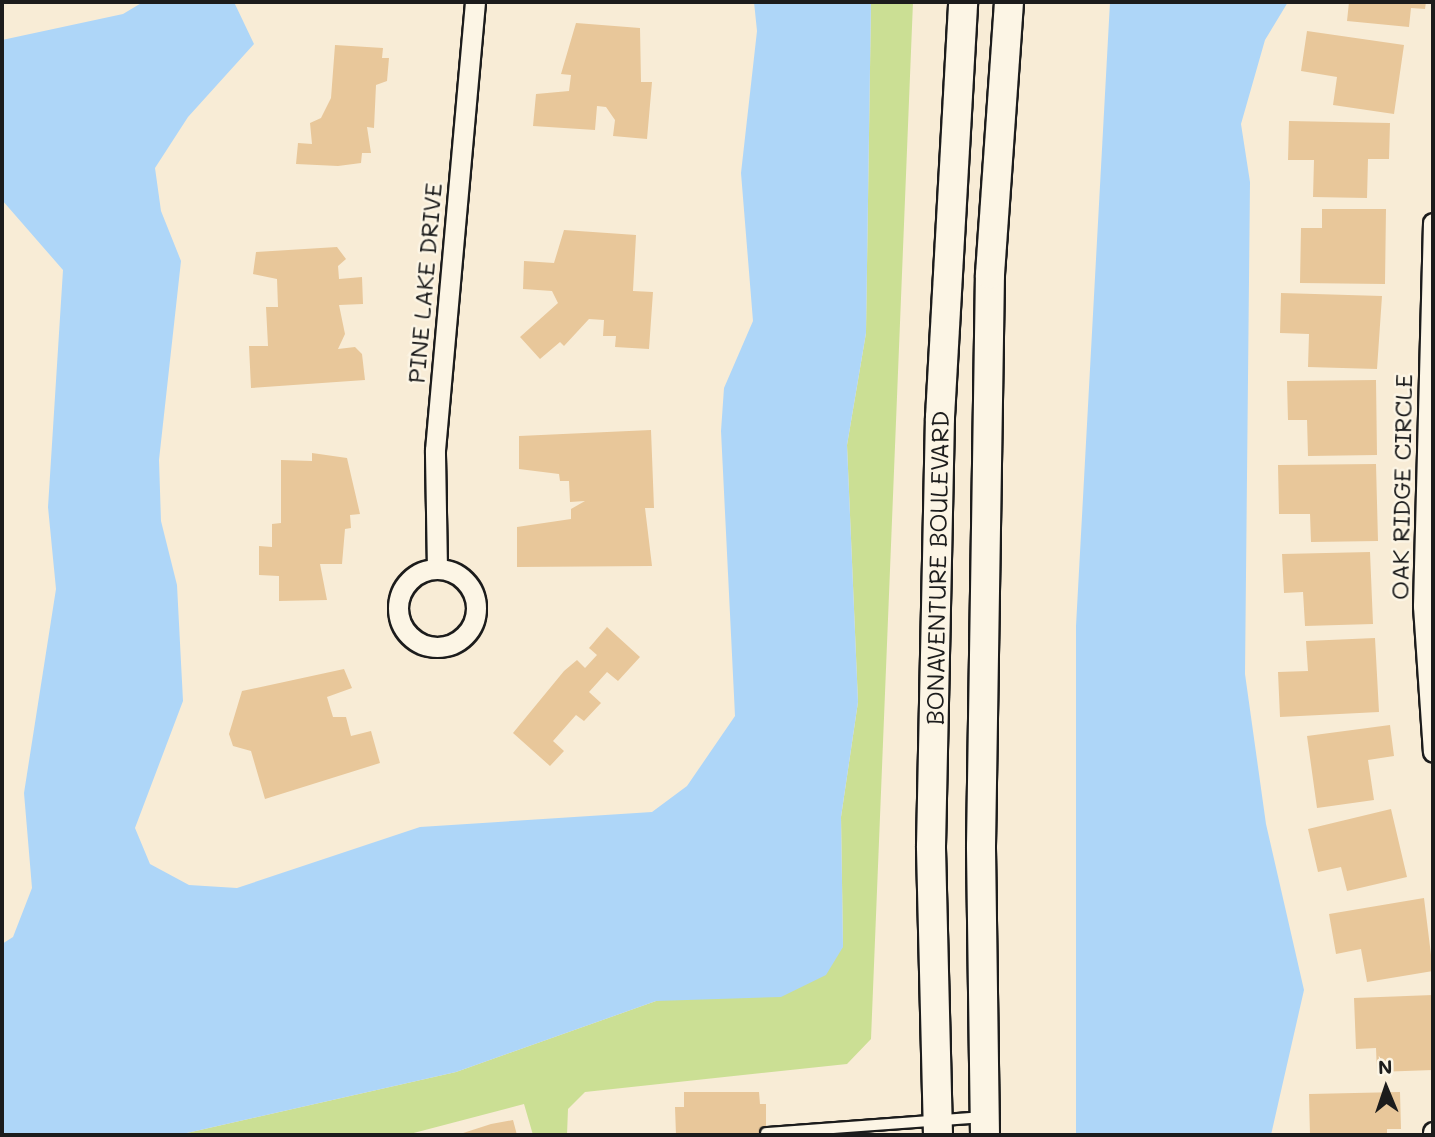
<!DOCTYPE html>
<style>
body{margin:0}
#map{position:relative;width:1435px;height:1137px;overflow:hidden;background:#f8ecd6;font-family:Mali,sans-serif}
div>[style]{position:absolute}
[style*='--x']{left:calc(var(--x)*1px);top:calc(var(--y)*1px);width:calc(var(--w)*1px);rotate:calc(var(--a)*1deg)}
.green>*{inset:0;background:#cbdf94}
.water>*{inset:0;background:#aed6f8}
.building>*{inset:0;background:#e8c79a}
.roads{filter:drop-shadow(2px 0 #1c1c1c) drop-shadow(-2px 0 #1c1c1c) drop-shadow(0 2px #1c1c1c) drop-shadow(0 -2px #1c1c1c)}
.service>*{height:10px;margin:-5px;padding:0 5px;transform-origin:5px;border-radius:5px;background:#fcf5e5}
.minor>*{height:19px;margin:-9.5px;padding:0 9.5px;transform-origin:9.5px;border-radius:9.5px;background:#fcf5e5}
.minor>.ring{margin:-9.5px;padding:0;box-sizing:content-box;background:none;border:19px solid #fcf5e5;border-radius:50%}
.secondary>*{height:28px;margin:-14px;padding:0 14px;transform-origin:14px;border-radius:14px;background:#fcf5e5}
span{translate:-50% -50%;white-space:nowrap;text-align:center;line-height:1.15;-webkit-text-stroke:5px #fcf5e5;paint-order:stroke}
.street-label{font-size:24px;color:#1c1c1c}
.frame{position:absolute;inset:0;border:4px solid #1c1c1c;pointer-events:none}
.north{position:absolute;left:1351px;top:1053px;width:70px;height:70px;-webkit-text-stroke:5px #fcf5e5;paint-order:stroke;rotate:358deg;font-size:19px;font-weight:700;line-height:28px;text-align:center;color:#1c1c1c}
.north::after{content:'';display:block;margin:auto;width:24px;height:32px;background:#1c1c1c;clip-path:polygon(50% 0,100% 100%,50% 72%,0 100%)}
</style>
<div id="map">
<div class="green">
<div style="clip-path:polygon(871px 2px,913px 2px,871px 1039px,847px 1064px,585px 1092px,568px 1109px,567px 1135px,533px 1135px,524px 1104px,406px 1135px,178px 1135px,456px 1072px,656px 1001px,843px 947px,841px 817px,858px 702px,847px 445px,866px 333px)"></div>
</div>
<div class="water">
<div style="clip-path:polygon(143px 2px,234px 2px,254px 44px,188px 117px,155px 168px,161px 211px,181px 261px,159px 460px,161px 521px,177px 585px,183px 701px,135px 828px,150px 864px,189px 885px,237px 888px,420px 827px,652px 812px,687px 786px,735px 716px,721px 431px,724px 388px,753px 321px,741px 173px,757px 31px,754px 2px,871px 2px,866px 333px,847px 445px,858px 702px,841px 817px,843px 947px,826px 975px,781px 997px,656px 1001px,456px 1072px,178px 1135px,2px 1135px,2px 944px,13px 937px,32px 888px,24px 793px,56px 589px,48px 507px,63px 270px,2px 200px,2px 40px,123px 14px)"></div>
<div style="clip-path:polygon(1110px 2px,1288px 2px,1265px 40px,1241px 124px,1250px 182px,1245px 674px,1266px 824px,1304px 990px,1271px 1135px,1076px 1135px,1076px 626px)"></div>
</div>
<div class="building">
<div style="clip-path:polygon(1349px 2px,1426px 2px,1425px 9px,1411px 8px,1409px 27px,1347px 21px)"></div>
<div style="clip-path:polygon(576px 23px,640px 28px,641px 82px,652px 82px,647px 139px,613px 136px,615px 120px,606px 107px,597px 106px,595px 130px,533px 126px,536px 94px,569px 91px,571px 75px,561px 74px)"></div>
<div style="clip-path:polygon(1307px 31px,1404px 45px,1394px 114px,1333px 105px,1337px 77px,1301px 71px)"></div>
<div style="clip-path:polygon(335px 45px,383px 48px,382px 58px,389px 58px,387px 81px,376px 85px,374px 128px,367px 127px,371px 153px,362px 153px,361px 163px,338px 166px,296px 164px,298px 143px,312px 144px,310px 123px,321px 118px,331px 98px)"></div>
<div style="clip-path:polygon(1289px 121px,1390px 123px,1389px 159px,1368px 159px,1367px 198px,1313px 197px,1314px 160px,1288px 160px)"></div>
<div style="clip-path:polygon(1322px 209px,1386px 209px,1385px 284px,1300px 283px,1301px 228px,1322px 228px)"></div>
<div style="clip-path:polygon(564px 230px,636px 235px,633px 291px,653px 292px,649px 349px,615px 347px,616px 336px,603px 336px,604px 320px,589px 319px,564px 346px,560px 342px,540px 359px,520px 337px,558px 303px,552px 291px,523px 289px,524px 261px,554px 263px)"></div>
<div style="clip-path:polygon(337px 247px,346px 259px,338px 266px,339px 279px,362px 277px,363px 304px,339px 305px,345px 334px,338px 349px,355px 347px,362px 354px,365px 380px,251px 388px,249px 346px,268px 346px,266px 307px,278px 307px,277px 279px,253px 274px,256px 252px)"></div>
<div style="clip-path:polygon(1281px 293px,1382px 296px,1377px 369px,1308px 367px,1309px 334px,1280px 333px)"></div>
<div style="clip-path:polygon(1376px 380px,1377px 455px,1308px 456px,1307px 420px,1288px 420px,1287px 381px)"></div>
<div style="clip-path:polygon(651px 430px,654px 508px,645px 508px,652px 566px,517px 567px,517px 527px,571px 519px,571px 509px,585px 501px,570px 502px,569px 481px,560px 481px,559px 474px,519px 469px,519px 436px)"></div>
<div style="clip-path:polygon(312px 453px,347px 458px,360px 514px,350px 515px,351px 528px,345px 529px,342px 564px,320px 564px,327px 600px,279px 601px,279px 576px,259px 575px,259px 546px,272px 547px,272px 524px,281px 523px,281px 460px,312px 461px)"></div>
<div style="clip-path:polygon(1376px 464px,1378px 541px,1311px 542px,1310px 514px,1279px 514px,1278px 465px)"></div>
<div style="clip-path:polygon(1370px 552px,1373px 624px,1305px 626px,1303px 592px,1284px 593px,1282px 554px)"></div>
<div style="clip-path:polygon(607px 627px,640px 657px,618px 681px,607px 672px,589px 692px,601px 703px,584px 721px,576px 715px,553px 741px,564px 751px,550px 766px,513px 733px,564px 671px,577px 660px,585px 668px,597px 655px,589px 648px)"></div>
<div style="clip-path:polygon(1375px 638px,1379px 712px,1280px 717px,1278px 672px,1308px 671px,1306px 641px)"></div>
<div style="clip-path:polygon(344px 669px,352px 688px,327px 697px,333px 717px,346px 717px,351px 736px,371px 731px,380px 763px,265px 799px,251px 751px,233px 746px,229px 734px,242px 691px)"></div>
<div style="clip-path:polygon(1390px 725px,1394px 756px,1368px 760px,1374px 800px,1317px 808px,1307px 736px)"></div>
<div style="clip-path:polygon(1391px 809px,1407px 877px,1347px 891px,1341px 867px,1318px 872px,1308px 829px)"></div>
<div style="clip-path:polygon(1424px 898px,1433px 971px,1367px 982px,1361px 949px,1336px 954px,1329px 914px)"></div>
<div style="clip-path:polygon(1433px 995px,1433px 1070px,1377px 1072px,1376px 1048px,1356px 1049px,1354px 998px)"></div>
<div style="clip-path:polygon(684px 1092px,759px 1092px,760px 1104px,766px 1104px,766px 1135px,676px 1135px,675px 1107px,684px 1107px)"></div>
<div style="clip-path:polygon(1400px 1092px,1401px 1129px,1387px 1129px,1387px 1135px,1310px 1135px,1309px 1094px)"></div>
<div style="clip-path:polygon(513px 1120px,517px 1135px,457px 1135px,491px 1124px)"></div>
</div>
<div class="roads">
<div class="service">
<div style="--x:766;--y:1133;--w:217;--a:-4.2"></div>
</div>
<div class="minor">
<div style="--x:1433;--y:223;--w:383;--a:91.5"></div>
<div style="--x:1423;--y:606;--w:146;--a:86.1"></div>
<div style="--x:437;--y:569;--w:119;--a:-91"></div>
<div style="--x:435;--y:450;--w:450;--a:-84.9"></div>
<div class="ring" style="left:398px;top:569px;width:59px;height:59px"></div>
<div style="--x:1433;--y:1135;--w:3;--a:-90"></div>
</div>
<div class="secondary">
<div style="--x:938;--y:1135;--w:289;--a:-91.4"></div>
<div style="--x:931;--y:846;--w:429;--a:-88.8"></div>
<div style="--x:940;--y:417;--w:416;--a:-86.8"></div>
<div style="--x:985;--y:1135;--w:289;--a:-90.8"></div>
<div style="--x:981;--y:846;--w:572;--a:-89.1"></div>
<div style="--x:990;--y:274;--w:273;--a:-86"></div>
</div>
</div>
<div class="street-label">
<span style="left:424px;top:283px;rotate:-85deg">PINE LAKE DRIVE</span>
<span style="left:1401px;top:487px;rotate:-89deg">OAK RIDGE CIRCLE</span>
<span style="left:937px;top:568px;rotate:-89deg">BONAVENTURE BOULEVARD</span>
</div>
<div class="frame"></div>
<div class="north">N</div>
</div>
